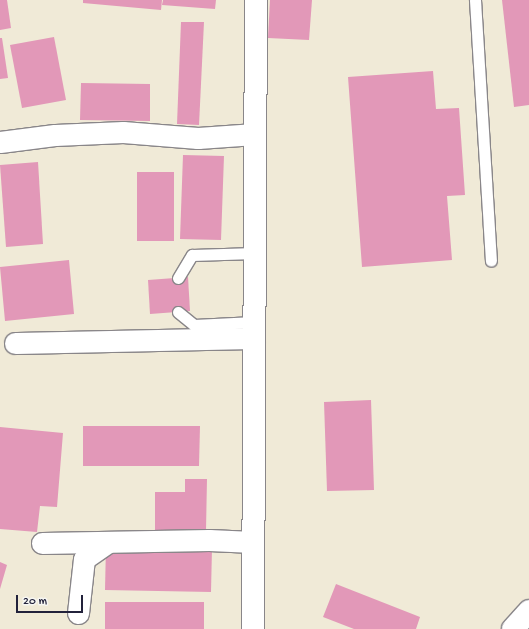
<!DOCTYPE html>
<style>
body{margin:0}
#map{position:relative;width:529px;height:629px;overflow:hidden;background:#f0ead7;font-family:"Gochi Hand",sans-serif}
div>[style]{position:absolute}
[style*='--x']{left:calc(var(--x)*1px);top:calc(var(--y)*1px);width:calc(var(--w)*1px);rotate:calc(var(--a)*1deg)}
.building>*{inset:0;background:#e298b8}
.roads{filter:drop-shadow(1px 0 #898689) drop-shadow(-1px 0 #898689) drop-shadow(0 1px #898689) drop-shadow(0 -1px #898689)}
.service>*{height:11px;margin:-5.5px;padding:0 5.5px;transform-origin:5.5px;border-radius:5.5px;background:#fff}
.minor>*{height:21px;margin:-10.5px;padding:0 10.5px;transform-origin:10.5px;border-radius:10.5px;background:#fff}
.tertiary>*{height:22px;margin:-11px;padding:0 11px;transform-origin:11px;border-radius:11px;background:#fff}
span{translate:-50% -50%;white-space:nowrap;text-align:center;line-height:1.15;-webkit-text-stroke:3px #f6f6f2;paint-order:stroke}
.scale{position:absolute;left:16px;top:595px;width:67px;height:18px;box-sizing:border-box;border:2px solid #22223b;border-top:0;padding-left:5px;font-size:12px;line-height:14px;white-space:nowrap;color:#22223b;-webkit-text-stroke:3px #f6f6f2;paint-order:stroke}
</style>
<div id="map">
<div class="building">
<div style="clip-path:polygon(0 0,7px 0,11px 28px,0 30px)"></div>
<div style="clip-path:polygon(83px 0,162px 0,161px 10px,83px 3px)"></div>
<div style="clip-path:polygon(163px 0,216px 0,215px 9px,162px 5px)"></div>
<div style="clip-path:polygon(270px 0,312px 0,309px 40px,268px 38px)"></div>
<div style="clip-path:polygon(502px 0,529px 0,529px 105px,514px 107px)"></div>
<div style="clip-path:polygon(181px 22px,204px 22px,199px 125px,177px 124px)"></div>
<div style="clip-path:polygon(54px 37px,66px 100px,22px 108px,10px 45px)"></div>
<div style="clip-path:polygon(0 38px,2px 38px,8px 78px,0 79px)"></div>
<div style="clip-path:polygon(433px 71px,436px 109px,459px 108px,465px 195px,447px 196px,452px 260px,362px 267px,348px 77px)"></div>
<div style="clip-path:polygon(81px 83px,150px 84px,150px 121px,80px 120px)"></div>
<div style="clip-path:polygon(183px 155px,224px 156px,221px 240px,180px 239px)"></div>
<div style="clip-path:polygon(38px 162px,43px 244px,6px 247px,0 165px)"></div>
<div style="clip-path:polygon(137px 172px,174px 172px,174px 241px,137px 241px)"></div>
<div style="clip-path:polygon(69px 260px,74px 314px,5px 321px,0 267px)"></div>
<div style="clip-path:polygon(188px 277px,190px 311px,150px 314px,148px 280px)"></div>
<div style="clip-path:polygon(371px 400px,374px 490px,327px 491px,324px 402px)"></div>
<div style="clip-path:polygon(83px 426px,200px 426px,199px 466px,83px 466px)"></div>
<div style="clip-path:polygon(0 427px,63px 433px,57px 507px,40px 506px,37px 532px,0 529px)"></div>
<div style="clip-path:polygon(185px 479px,207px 479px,206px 531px,155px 531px,155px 492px,185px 492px)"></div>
<div style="clip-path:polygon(106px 545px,212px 548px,211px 592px,105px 590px)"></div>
<div style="clip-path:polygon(0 562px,7px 565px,0 589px)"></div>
<div style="clip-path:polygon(336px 584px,420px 617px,416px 629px,354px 629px,323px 617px)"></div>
<div style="clip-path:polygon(105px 602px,204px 602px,204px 629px,105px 629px)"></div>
</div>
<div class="roads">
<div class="service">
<div style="--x:475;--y:0;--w:261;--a:86.5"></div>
<div style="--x:178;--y:278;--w:27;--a:-59"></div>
<div style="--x:192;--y:255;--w:63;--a:-1.8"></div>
<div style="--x:178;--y:312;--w:21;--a:39"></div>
<div style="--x:194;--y:325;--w:60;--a:-2.9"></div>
</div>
<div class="minor">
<div style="--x:0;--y:142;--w:55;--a:-7.3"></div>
<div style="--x:55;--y:135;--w:68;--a:-2.5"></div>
<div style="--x:123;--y:132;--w:75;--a:4.6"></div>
<div style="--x:198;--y:138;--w:57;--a:-4"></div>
<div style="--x:15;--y:343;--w:239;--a:-1.2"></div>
<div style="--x:42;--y:543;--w:167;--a:-1"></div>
<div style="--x:209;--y:540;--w:44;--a:2.6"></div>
<div style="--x:78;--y:613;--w:54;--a:-83.7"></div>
<div style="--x:84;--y:559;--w:29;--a:-35"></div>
</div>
<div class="tertiary">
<div style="--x:253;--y:629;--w:629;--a:-89.73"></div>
<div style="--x:513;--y:629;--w:24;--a:-48"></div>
</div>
</div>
<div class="scale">20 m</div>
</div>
